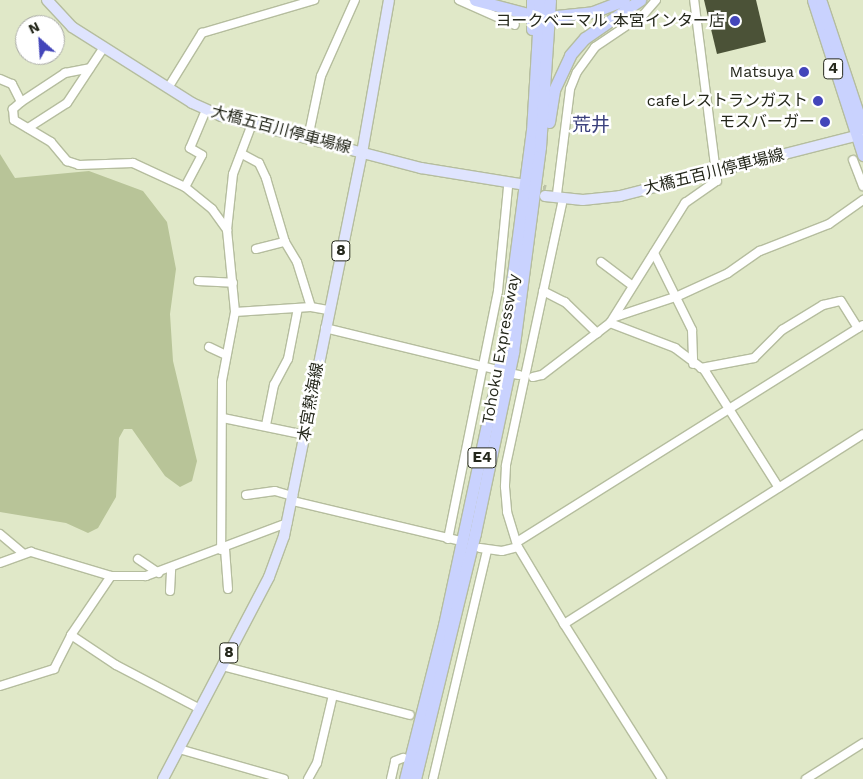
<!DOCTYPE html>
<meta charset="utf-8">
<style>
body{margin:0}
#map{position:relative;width:863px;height:779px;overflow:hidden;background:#e0e8c8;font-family:"Work Sans","Noto Sans JP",sans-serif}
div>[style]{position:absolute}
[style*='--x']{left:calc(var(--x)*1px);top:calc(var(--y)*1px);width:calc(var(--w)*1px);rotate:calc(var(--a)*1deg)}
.green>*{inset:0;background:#b8c498}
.building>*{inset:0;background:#4b5237}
.major-tunnel>*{height:10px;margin-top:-5px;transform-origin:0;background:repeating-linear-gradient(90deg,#bbc2a6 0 10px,transparent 0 15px)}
.roads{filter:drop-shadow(1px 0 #b5bd9e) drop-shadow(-1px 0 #b5bd9e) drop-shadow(0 1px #b5bd9e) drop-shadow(0 -1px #b5bd9e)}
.minor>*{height:8px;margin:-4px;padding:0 4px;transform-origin:4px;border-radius:4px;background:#fff}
.major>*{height:10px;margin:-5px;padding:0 5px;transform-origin:5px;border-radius:5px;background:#dfe4fe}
.highway>*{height:11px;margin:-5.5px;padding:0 5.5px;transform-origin:5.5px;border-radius:5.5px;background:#c9d2fe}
.dots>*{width:14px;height:14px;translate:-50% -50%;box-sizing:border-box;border:2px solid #fff;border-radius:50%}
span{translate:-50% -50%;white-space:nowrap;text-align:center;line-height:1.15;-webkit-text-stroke:5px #fff;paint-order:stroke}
.shield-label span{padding:1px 4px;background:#fff;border:1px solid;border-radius:4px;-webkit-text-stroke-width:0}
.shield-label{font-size:15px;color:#25281c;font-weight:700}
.poi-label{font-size:16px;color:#25281c}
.right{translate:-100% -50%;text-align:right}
.street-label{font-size:16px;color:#25281c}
.quarter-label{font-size:19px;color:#3b417d}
.north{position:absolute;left:15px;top:15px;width:50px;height:50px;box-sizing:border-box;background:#fff;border:1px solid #a8a9a4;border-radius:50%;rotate:334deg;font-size:14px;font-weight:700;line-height:20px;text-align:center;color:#25281c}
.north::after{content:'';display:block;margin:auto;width:18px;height:22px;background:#4345ba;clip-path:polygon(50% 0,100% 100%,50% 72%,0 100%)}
</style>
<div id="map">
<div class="green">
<div style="clip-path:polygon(0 154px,15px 178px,89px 171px,143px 191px,167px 222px,176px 269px,170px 314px,173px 361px,197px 461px,192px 481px,180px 487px,165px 476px,132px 429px,124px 429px,119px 438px,116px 497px,98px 528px,88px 533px,66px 523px,0 512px)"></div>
</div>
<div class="building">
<div style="clip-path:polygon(704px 0,756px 0,766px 42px,717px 54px)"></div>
</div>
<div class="major-tunnel">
<div style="--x:528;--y:186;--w:18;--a:13"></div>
</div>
<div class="roads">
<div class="minor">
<div style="--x:459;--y:0;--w:61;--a:24.1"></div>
<div style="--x:0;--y:79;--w:13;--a:23"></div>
<div style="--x:12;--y:84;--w:20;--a:63"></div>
<div style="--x:21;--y:102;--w:11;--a:139"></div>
<div style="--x:13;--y:109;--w:11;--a:85"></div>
<div style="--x:14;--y:120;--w:43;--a:30.7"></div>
<div style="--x:51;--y:142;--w:25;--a:50"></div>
<div style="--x:67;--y:161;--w:13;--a:18"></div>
<div style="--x:79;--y:165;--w:54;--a:-2.1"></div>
<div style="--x:133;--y:163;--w:57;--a:24.8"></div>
<div style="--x:185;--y:187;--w:35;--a:39"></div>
<div style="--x:212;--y:209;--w:26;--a:54"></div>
<div style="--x:227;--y:230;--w:82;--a:84.4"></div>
<div style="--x:235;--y:312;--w:70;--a:100.7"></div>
<div style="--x:222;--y:381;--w:169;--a:90.3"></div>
<div style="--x:168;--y:88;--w:65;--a:-58.3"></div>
<div style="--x:202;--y:33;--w:117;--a:-16.4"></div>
<div style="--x:21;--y:102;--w:53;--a:-33.4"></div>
<div style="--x:65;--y:73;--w:25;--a:-11"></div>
<div style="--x:28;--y:128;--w:46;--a:-32.7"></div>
<div style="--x:67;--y:103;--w:67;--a:-56.5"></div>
<div style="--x:308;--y:138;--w:63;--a:-78.2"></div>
<div style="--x:321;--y:76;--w:83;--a:-65.9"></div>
<div style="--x:242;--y:154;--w:19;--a:28"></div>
<div style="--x:259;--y:163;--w:17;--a:65"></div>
<div style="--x:266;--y:178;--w:67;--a:73.5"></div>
<div style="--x:285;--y:242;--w:23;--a:59"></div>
<div style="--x:297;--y:262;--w:47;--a:72.7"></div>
<div style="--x:853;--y:160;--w:28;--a:69"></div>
<div style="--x:185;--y:187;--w:36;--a:-62"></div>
<div style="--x:202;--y:155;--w:14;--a:-150"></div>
<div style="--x:190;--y:148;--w:41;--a:-67.2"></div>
<div style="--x:557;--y:194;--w:106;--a:-82.9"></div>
<div style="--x:570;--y:89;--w:18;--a:-68"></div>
<div style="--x:577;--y:72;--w:31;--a:-54"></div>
<div style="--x:595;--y:47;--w:59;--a:-34"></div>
<div style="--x:644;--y:14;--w:18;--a:-49"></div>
<div style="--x:563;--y:199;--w:273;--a:102.1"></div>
<div style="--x:506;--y:466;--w:21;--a:93"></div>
<div style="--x:505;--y:487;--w:25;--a:85"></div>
<div style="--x:507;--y:512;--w:37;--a:73"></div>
<div style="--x:518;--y:547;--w:90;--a:59.1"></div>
<div style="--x:227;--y:230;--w:56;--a:-83.9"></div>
<div style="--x:233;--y:174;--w:53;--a:-69.2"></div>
<div style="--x:256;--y:249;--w:30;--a:-14"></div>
<div style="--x:654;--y:253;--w:86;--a:63.7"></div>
<div style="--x:692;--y:330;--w:34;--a:88"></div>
<div style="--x:601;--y:262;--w:38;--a:37"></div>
<div style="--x:198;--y:281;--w:35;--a:3"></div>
<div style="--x:543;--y:291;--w:25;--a:27"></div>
<div style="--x:565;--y:302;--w:45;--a:44.1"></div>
<div style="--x:235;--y:312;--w:76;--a:-3.8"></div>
<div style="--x:311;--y:307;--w:17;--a:10"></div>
<div style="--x:615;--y:317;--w:66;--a:-18.4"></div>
<div style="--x:678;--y:296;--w:55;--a:-24.7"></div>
<div style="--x:728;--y:273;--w:39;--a:-35"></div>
<div style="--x:760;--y:251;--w:74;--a:-21.4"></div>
<div style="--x:829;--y:224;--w:42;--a:-35.2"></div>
<div style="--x:610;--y:323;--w:70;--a:21"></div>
<div style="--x:675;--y:348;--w:38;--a:37"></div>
<div style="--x:705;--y:371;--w:138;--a:57.7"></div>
<div style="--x:325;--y:328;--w:173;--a:13.7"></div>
<div style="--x:209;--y:347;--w:19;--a:25"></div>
<div style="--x:701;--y:368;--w:54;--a:-10.7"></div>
<div style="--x:754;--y:358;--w:40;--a:-45"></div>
<div style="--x:782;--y:330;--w:48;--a:-31.4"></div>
<div style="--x:823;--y:305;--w:18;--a:-13"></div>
<div style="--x:841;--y:301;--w:32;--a:58"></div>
<div style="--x:514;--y:374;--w:5;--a:11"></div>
<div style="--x:533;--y:377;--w:9;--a:-13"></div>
<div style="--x:542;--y:375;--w:86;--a:-37.4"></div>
<div style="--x:610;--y:323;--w:142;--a:-58"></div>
<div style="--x:685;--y:203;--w:39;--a:-35"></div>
<div style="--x:717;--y:181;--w:182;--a:-97.2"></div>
<div style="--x:223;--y:418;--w:84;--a:11.7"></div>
<div style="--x:266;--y:425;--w:41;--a:-78.7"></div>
<div style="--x:274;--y:385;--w:30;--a:-62"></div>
<div style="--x:288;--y:359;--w:52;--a:-78.9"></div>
<div style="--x:246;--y:495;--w:29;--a:-8"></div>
<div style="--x:275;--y:491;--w:19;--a:16"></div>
<div style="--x:293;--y:501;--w:169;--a:13.4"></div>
<div style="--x:0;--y:534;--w:30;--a:40"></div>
<div style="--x:448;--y:539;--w:253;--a:-78.6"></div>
<div style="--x:498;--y:291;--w:104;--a:-84.5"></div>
<div style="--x:517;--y:542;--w:408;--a:-32.1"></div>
<div style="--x:480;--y:548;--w:22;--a:8"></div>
<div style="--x:502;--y:551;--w:16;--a:-14"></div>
<div style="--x:225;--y:549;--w:40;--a:85.7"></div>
<div style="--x:138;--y:559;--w:25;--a:34"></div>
<div style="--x:0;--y:563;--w:33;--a:-20"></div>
<div style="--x:31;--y:552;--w:84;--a:16.7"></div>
<div style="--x:111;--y:576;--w:35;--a:0"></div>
<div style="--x:146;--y:576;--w:151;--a:-20.6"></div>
<div style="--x:111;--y:576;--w:71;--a:124.1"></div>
<div style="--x:71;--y:635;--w:54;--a:33.7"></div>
<div style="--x:116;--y:665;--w:95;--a:27.6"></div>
<div style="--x:170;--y:591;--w:22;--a:-87"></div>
<div style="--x:222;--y:666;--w:194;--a:14.6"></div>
<div style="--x:0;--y:686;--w:57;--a:-17.5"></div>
<div style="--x:54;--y:669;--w:38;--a:-63"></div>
<div style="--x:179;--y:749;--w:109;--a:15.9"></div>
<div style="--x:308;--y:779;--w:18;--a:-61"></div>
<div style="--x:317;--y:763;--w:70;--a:-76.8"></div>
<div style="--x:391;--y:779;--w:18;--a:-77"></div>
<div style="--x:395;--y:761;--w:9;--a:-21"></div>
<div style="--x:433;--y:779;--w:235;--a:-76.7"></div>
<div style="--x:662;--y:779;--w:183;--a:-122.3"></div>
<div style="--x:564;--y:624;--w:354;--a:-32.4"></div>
<div style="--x:806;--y:779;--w:67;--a:-32.3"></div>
</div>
<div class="major">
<div style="--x:47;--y:0;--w:37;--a:47"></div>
<div style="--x:72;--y:27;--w:142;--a:32.3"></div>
<div style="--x:192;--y:103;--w:32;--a:24"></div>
<div style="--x:221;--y:116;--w:207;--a:14.6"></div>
<div style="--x:421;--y:168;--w:100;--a:9.2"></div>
<div style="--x:545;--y:196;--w:38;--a:6"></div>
<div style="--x:583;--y:200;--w:37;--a:-6"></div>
<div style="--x:620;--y:196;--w:251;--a:-14.3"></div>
<div style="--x:163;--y:779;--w:228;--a:-62.3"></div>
<div style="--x:269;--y:577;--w:44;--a:-69.9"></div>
<div style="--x:284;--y:536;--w:391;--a:-78.5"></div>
<div style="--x:362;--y:153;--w:155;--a:-80"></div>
</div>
<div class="highway">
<div style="--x:475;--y:0;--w:55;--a:14.8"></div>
<div style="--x:532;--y:0;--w:29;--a:90"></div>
<div style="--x:813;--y:0;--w:163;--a:72.1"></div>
<div style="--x:821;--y:2;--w:133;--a:71.6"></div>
<div style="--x:556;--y:16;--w:37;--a:-6"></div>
<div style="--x:593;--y:12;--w:33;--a:-21"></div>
<div style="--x:549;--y:122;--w:32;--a:-81"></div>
<div style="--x:554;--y:90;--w:38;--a:-65"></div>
<div style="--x:570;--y:55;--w:23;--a:-49"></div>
<div style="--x:585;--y:38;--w:67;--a:-34.6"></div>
<div style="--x:405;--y:779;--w:159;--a:-75.8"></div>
<div style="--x:444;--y:625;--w:281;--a:-77.9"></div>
<div style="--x:503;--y:350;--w:221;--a:-82.5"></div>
<div style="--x:532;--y:131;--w:131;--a:-86.5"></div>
<div style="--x:415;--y:779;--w:253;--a:-76.3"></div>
<div style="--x:475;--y:533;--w:185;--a:-78.1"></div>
<div style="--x:513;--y:352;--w:207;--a:-82.5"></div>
<div style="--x:540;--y:147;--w:147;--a:-86.1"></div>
</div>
</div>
<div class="dots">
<div style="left:735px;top:21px;background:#4345ba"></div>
<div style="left:804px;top:72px;background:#4345ba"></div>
<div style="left:818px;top:101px;background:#4345ba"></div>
<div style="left:825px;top:122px;background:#4345ba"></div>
</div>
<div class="shield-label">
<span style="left:833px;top:69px">4</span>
<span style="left:341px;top:251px">8</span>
<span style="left:482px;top:458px">E4</span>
<span style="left:229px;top:653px">8</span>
</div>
<div class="poi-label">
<span class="right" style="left:725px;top:21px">ヨークベニマル 本宮インター店</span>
<span class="right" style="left:794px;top:72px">Matsuya</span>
<span class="right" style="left:808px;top:101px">cafeレストランガスト</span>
<span class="right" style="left:815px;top:122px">モスバーガー</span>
</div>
<div class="street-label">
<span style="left:281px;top:130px;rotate:15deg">大橋五百川停車場線</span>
<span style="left:714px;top:172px;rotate:-14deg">大橋五百川停車場線</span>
<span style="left:501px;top:349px;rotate:-80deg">Tohoku Expressway</span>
<span style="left:311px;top:402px;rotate:-80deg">本宮熱海線</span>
</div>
<div class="quarter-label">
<span style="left:591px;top:125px">荒井</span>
</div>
<div class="north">N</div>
</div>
